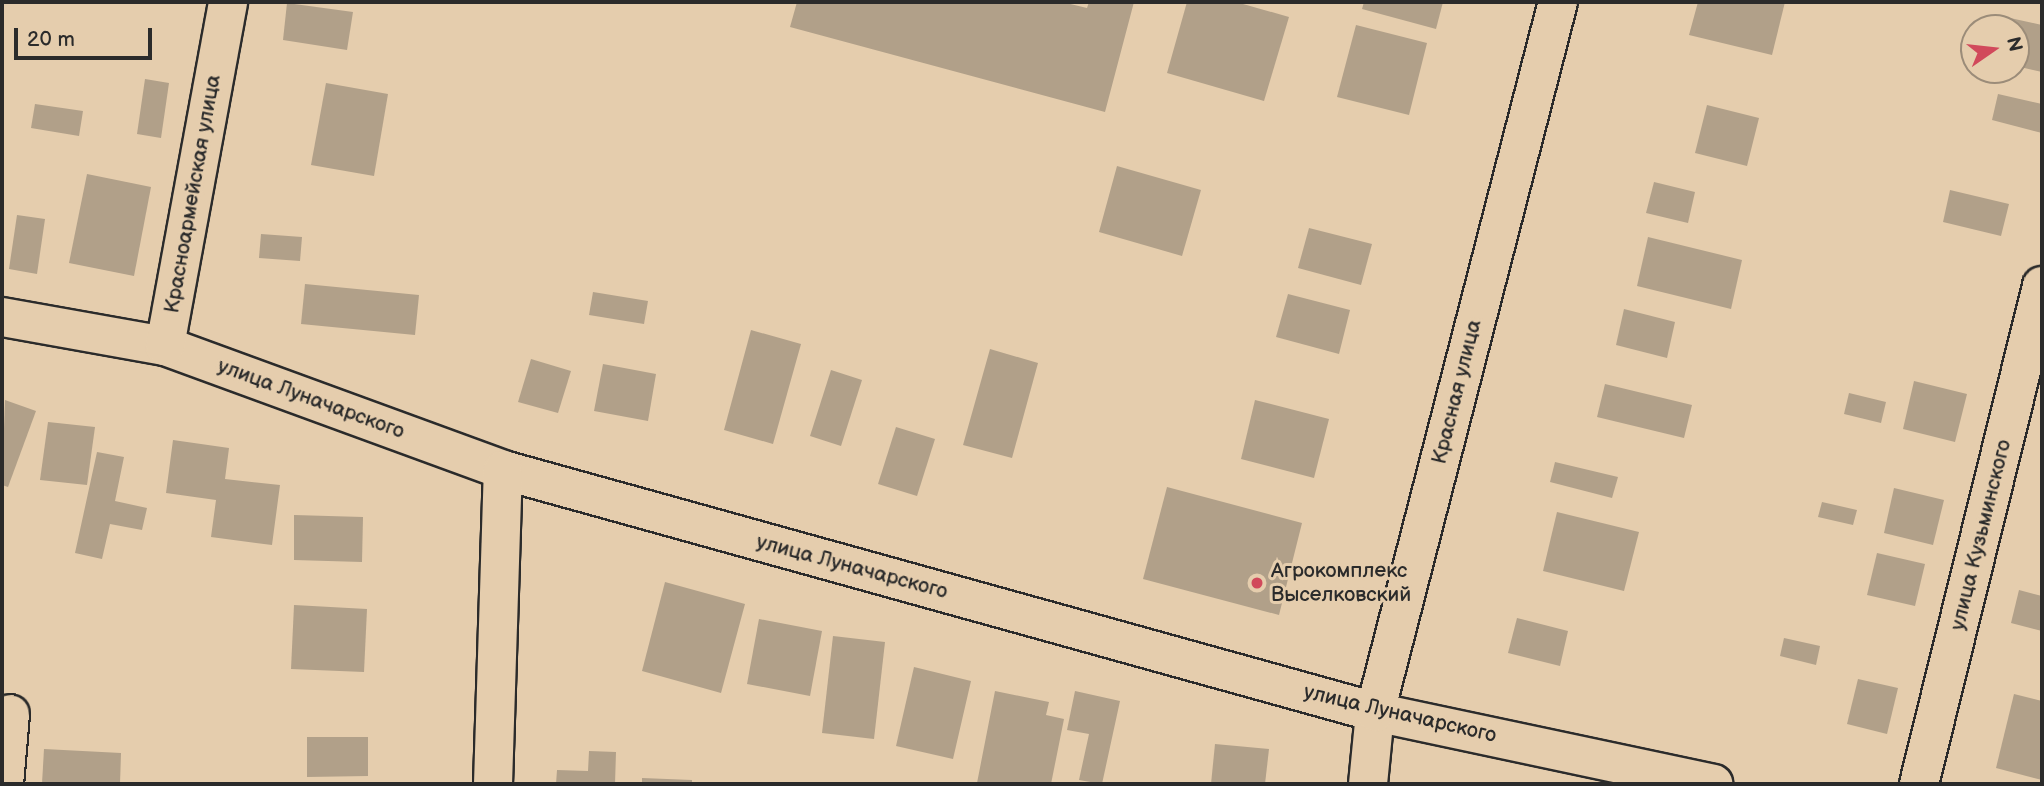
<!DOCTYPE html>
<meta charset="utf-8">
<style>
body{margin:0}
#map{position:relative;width:2044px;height:786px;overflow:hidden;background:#e5cdad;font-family:"Balsamiq Sans",sans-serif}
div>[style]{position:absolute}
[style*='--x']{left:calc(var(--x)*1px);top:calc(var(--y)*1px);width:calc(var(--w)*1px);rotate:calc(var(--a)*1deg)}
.building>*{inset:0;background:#b1a089}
.roads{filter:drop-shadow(2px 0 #2b2b2b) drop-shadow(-2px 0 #2b2b2b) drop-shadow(0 2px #2b2b2b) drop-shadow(0 -2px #2b2b2b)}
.minor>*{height:38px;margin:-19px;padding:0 19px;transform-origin:19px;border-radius:19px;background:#e5cdad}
.secondary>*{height:38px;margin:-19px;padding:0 19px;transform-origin:19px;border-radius:19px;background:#e5cdad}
.dots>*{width:19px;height:19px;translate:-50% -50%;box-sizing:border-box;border:4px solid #e5cdad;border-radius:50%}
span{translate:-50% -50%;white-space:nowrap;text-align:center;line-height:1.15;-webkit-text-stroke:6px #e5cdad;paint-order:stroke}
.street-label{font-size:21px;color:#2b2b2b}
.poi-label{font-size:21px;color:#2b2b2b}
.left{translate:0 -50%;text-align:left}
.frame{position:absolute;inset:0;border:4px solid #2b2b2b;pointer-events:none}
.north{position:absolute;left:1960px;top:14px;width:70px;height:70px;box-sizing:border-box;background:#e5cdad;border:2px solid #9b8c79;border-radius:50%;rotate:76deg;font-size:19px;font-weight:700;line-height:28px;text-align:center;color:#2b2b2b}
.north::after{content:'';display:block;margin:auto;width:24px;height:32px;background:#d1495b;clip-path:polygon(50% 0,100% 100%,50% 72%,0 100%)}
.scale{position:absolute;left:14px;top:28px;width:138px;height:32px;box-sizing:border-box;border:4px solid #2b2b2b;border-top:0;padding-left:9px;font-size:21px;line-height:24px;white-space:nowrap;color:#2b2b2b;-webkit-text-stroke:5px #e5cdad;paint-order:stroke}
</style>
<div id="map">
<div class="building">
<div style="clip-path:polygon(797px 2px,1062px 2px,1087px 8px,1089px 2px,1134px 2px,1105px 112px,790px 27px)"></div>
<div style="clip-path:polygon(1187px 2px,1236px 2px,1289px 17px,1264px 101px,1167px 73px)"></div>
<div style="clip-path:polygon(1364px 2px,1443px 2px,1436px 29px,1362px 9px)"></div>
<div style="clip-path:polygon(1698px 2px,1785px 2px,1772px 55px,1689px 35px)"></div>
<div style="clip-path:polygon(287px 3px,353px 12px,347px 50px,283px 40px)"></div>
<div style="clip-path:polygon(2001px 16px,2042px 25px,2042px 72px,2016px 66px,2016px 28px,1998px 28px)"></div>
<div style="clip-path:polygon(1356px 25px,1427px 43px,1409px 115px,1337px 97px)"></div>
<div style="clip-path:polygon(145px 79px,169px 83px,161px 138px,137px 134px)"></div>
<div style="clip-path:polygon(326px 83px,388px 94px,374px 176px,311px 165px)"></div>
<div style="clip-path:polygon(1998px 94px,2042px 104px,2042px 133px,1992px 120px)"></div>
<div style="clip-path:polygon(35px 104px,83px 111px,79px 136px,31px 128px)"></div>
<div style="clip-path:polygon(1707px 105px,1759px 118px,1747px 166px,1695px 153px)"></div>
<div style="clip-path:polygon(1117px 166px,1201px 190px,1182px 256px,1099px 232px)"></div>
<div style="clip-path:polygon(87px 174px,151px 187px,134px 276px,69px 263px)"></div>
<div style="clip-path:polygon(1654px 182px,1695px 192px,1688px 223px,1646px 213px)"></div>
<div style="clip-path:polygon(1950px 190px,2009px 204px,2001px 236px,1943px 222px)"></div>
<div style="clip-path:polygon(17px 215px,45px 219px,37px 274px,9px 269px)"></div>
<div style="clip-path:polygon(1309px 228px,1372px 244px,1361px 285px,1298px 268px)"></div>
<div style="clip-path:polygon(261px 234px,302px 237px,300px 261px,259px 258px)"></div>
<div style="clip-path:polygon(1648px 237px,1742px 260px,1731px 309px,1637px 286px)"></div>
<div style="clip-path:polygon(305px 284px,419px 295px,415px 335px,301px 324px)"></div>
<div style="clip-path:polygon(593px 292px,648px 301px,644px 324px,589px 315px)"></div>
<div style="clip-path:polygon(1288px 294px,1350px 310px,1339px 354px,1276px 337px)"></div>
<div style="clip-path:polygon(1624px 309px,1675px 322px,1667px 358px,1616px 345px)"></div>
<div style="clip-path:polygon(751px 330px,801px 344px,773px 444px,724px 430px)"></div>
<div style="clip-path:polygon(990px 349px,1038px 363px,1012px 458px,963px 445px)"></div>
<div style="clip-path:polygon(531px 359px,571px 371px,558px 413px,518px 402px)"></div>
<div style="clip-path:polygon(603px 364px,656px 374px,648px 421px,594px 411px)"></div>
<div style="clip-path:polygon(831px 370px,862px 380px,841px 446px,810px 436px)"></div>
<div style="clip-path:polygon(1914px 381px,1967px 394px,1955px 442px,1903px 429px)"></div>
<div style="clip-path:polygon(1605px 384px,1692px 405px,1684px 438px,1597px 417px)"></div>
<div style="clip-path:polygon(1849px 393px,1886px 402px,1881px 423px,1844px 414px)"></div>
<div style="clip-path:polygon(5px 400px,36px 411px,8px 487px,2px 485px)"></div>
<div style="clip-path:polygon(1255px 400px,1329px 419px,1314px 478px,1241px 459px)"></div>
<div style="clip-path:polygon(48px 422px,95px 427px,87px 485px,40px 480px)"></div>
<div style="clip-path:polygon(896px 427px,935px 439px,917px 496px,878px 484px)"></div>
<div style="clip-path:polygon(173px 440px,229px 448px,225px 479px,280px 485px,272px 545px,211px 537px,216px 500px,166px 493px)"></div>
<div style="clip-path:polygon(97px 452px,124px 457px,115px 501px,147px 508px,142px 530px,110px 524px,102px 559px,75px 553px)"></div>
<div style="clip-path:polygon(1555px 462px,1618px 477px,1612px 498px,1550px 482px)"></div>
<div style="clip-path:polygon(1167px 487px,1302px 523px,1279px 615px,1143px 579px)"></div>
<div style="clip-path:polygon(1894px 488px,1944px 500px,1933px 545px,1884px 533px)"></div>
<div style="clip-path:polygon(1822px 502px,1857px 510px,1853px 525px,1818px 517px)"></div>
<div style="clip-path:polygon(1557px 512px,1639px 532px,1624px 591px,1543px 571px)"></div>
<div style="clip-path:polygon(294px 515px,363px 517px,362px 562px,294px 560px)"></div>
<div style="clip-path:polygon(1877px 553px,1925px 564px,1915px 606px,1867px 595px)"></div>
<div style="clip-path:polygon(665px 582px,745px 604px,721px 693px,642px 671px)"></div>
<div style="clip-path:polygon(2019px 590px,2042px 596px,2042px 631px,2011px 623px)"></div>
<div style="clip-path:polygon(294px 605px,367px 609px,364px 672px,291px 669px)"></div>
<div style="clip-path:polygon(1517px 618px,1568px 631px,1560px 666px,1508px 653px)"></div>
<div style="clip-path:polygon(759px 619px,822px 631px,810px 696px,747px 684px)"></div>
<div style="clip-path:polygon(833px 636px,885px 642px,874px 739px,822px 733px)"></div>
<div style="clip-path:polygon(1784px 638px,1820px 646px,1816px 665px,1780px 656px)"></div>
<div style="clip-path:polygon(914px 667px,971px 681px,953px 759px,896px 746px)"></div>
<div style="clip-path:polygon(1858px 679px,1898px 688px,1887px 734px,1847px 724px)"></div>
<div style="clip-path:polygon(995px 691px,1049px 702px,1046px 715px,1064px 719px,1051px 784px,977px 783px)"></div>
<div style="clip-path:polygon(1075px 691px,1120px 701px,1102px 784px,1079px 780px,1089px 734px,1067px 730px)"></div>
<div style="clip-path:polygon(2014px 694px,2042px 701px,2042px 780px,1996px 768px)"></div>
<div style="clip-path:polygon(307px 737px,368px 737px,368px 776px,307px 777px)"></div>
<div style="clip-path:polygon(1215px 744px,1269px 749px,1265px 784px,1211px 784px)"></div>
<div style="clip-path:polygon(44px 749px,121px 753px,120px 784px,42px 784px)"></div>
<div style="clip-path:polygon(589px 751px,616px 752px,615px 784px,556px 784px,557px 770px,588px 771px)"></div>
<div style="clip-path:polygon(642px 778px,692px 780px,692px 784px,642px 784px)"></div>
</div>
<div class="roads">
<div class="minor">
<div style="--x:2;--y:317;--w:166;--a:10.1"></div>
<div style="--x:165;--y:346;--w:360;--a:20.1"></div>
<div style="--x:503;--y:470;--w:905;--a:15.51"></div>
<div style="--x:1375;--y:712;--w:346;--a:12"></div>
<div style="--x:165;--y:346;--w:350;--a:-79.6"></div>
<div style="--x:4;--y:784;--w:70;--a:-85.1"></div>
<div style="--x:493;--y:784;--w:314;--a:-88.2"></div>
<div style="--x:1919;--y:784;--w:513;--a:-76.13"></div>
</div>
<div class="secondary">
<div style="--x:1368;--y:784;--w:72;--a:-84.4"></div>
<div style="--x:1375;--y:712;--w:733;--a:-75.55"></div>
</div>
</div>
<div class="dots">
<div style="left:1257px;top:583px;background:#d1495b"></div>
</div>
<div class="street-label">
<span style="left:193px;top:194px;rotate:-80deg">Красноармейская улица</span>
<span style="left:1457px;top:392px;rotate:-76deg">Красная улица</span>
<span style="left:311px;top:399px;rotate:20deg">улица Луначарского</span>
<span style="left:1981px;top:535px;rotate:-76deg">улица Кузьминского</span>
<span style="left:852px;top:567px;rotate:15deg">улица Луначарского</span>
<span style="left:1400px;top:714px;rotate:13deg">улица Луначарского</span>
</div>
<div class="poi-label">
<span class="left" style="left:1271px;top:583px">Агрокомплекс<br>Выселковский</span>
</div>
<div class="frame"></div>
<div class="north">N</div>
<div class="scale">20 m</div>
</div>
